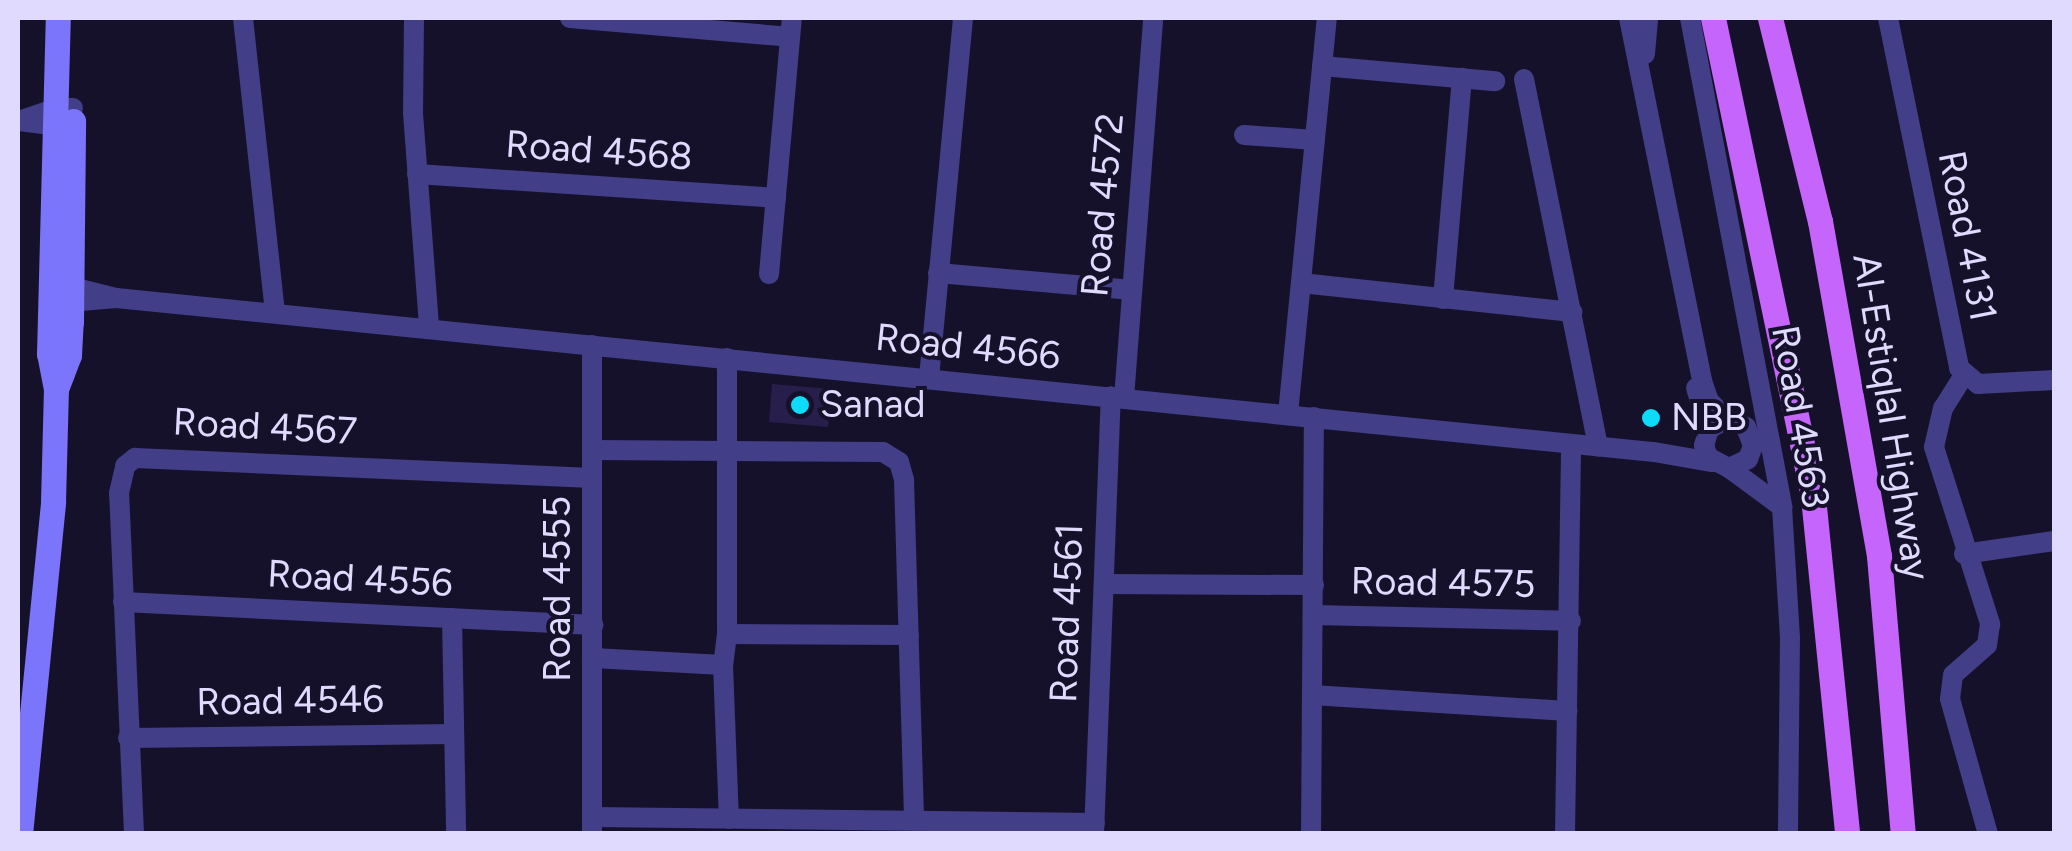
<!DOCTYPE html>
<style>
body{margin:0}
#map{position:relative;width:2072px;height:851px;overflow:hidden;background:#16112a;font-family:Figtree,sans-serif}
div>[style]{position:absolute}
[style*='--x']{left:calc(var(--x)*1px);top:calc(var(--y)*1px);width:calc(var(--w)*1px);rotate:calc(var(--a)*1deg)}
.building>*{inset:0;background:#281e4b}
.street>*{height:20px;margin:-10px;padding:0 10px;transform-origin:10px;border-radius:10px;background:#423e88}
.secondary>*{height:25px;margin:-12.5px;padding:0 12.5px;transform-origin:12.5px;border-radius:12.5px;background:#7b75fc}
.primary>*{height:25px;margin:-12.5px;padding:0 12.5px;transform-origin:12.5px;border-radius:12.5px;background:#c665fb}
.dots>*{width:28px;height:28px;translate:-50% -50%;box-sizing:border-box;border:5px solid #16112a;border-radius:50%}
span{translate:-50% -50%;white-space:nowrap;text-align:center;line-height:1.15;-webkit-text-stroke:8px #16112a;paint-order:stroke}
.street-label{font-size:38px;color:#e0dbfe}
.poi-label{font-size:38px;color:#e0dbfe}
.left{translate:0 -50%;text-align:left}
.frame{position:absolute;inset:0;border:20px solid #e0dbfe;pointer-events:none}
</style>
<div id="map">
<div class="building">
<div style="clip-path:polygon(772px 384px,832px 389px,828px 427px,769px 422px)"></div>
</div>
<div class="street">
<div style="--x:243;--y:18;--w:295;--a:83.8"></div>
<div style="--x:414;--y:18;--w:95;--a:90.6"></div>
<div style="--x:413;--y:113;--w:215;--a:85.7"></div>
<div style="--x:570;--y:18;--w:221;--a:4.9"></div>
<div style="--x:1629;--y:18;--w:370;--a:78.6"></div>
<div style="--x:1702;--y:381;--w:21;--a:71"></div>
<div style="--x:1709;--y:401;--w:25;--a:45"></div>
<div style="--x:1690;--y:18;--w:498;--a:79.3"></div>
<div style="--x:1782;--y:507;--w:130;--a:86.5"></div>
<div style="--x:1790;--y:637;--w:197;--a:90.6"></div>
<div style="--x:1888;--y:18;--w:357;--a:78.5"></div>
<div style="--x:1959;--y:368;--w:25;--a:40"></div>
<div style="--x:1978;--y:384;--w:76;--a:-3"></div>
<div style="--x:1645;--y:54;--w:36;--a:-85"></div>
<div style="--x:1322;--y:66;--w:174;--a:5"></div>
<div style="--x:1524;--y:79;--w:375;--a:78.6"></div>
<div style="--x:66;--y:127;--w:47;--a:-172.7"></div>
<div style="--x:19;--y:121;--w:40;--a:-18.9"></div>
<div style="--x:57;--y:108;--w:16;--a:0"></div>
<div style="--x:1244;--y:135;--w:71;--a:4"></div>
<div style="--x:417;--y:174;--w:360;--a:3.8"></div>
<div style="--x:938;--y:273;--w:195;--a:5"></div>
<div style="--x:769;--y:274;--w:257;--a:-84.9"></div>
<div style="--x:1301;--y:283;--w:273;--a:6.1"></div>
<div style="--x:116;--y:298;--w:1546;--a:5.72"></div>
<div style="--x:1654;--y:452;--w:59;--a:9.8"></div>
<div style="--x:1443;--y:299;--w:222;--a:-85.1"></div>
<div style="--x:58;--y:303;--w:58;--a:-4.9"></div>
<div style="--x:116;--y:298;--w:58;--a:-166"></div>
<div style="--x:592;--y:345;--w:489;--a:90"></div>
<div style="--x:727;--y:358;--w:276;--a:90"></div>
<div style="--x:727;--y:634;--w:31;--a:97"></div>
<div style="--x:723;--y:665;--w:154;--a:87.8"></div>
<div style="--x:1964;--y:375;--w:39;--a:122"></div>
<div style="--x:1943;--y:408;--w:40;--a:103"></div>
<div style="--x:1934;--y:447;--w:186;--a:72.4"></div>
<div style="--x:1990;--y:624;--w:21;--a:98"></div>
<div style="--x:1987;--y:645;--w:45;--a:138.6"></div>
<div style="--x:1953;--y:675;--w:24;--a:97"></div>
<div style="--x:1950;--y:699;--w:140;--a:74.3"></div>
<div style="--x:929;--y:378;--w:362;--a:-84.6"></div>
<div style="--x:1696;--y:388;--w:43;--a:72.4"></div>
<div style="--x:1709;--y:429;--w:17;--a:107"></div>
<div style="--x:1704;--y:445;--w:13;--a:72"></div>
<div style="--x:1708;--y:457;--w:24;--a:28"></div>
<div style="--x:1729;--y:468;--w:21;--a:-25"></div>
<div style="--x:1748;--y:459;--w:14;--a:-69"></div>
<div style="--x:1753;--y:446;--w:20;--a:-110"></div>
<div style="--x:1746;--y:427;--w:21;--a:-157"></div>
<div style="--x:1727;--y:419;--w:21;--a:151"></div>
<div style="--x:1124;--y:398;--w:381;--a:-85.6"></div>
<div style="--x:1288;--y:414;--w:398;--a:-84.4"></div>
<div style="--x:592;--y:450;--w:291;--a:0.4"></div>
<div style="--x:883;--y:452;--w:19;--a:32"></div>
<div style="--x:899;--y:462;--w:19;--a:74"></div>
<div style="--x:904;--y:480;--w:341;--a:88.3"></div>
<div style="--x:1729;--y:468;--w:66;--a:36.3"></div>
<div style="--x:1964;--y:554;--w:91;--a:-8.2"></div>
<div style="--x:1104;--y:584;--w:210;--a:0.3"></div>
<div style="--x:123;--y:602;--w:471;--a:2.8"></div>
<div style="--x:1314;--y:615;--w:257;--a:1.3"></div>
<div style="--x:452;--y:618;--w:216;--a:88.9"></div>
<div style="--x:727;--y:634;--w:182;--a:0.3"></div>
<div style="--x:593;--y:658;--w:130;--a:3.1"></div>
<div style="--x:1312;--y:695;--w:256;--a:3.6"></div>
<div style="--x:128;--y:738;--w:325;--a:-0.7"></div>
<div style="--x:592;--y:817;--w:503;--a:0.68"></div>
<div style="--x:134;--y:834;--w:341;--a:-92.5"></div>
<div style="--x:119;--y:493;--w:28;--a:-77"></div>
<div style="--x:125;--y:466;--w:13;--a:-39"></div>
<div style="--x:135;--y:458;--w:457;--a:2.5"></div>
<div style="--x:1094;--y:834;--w:438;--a:-87.8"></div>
<div style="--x:1311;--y:834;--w:417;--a:-89.6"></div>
<div style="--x:1565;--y:834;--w:389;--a:-89.1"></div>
</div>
<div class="secondary">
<div style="--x:56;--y:389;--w:36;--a:-69"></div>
<div style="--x:69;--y:355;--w:33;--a:-87"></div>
<div style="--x:71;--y:322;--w:201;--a:-89.4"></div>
<div style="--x:20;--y:834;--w:334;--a:-84.3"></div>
<div style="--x:53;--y:502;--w:113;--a:-88.5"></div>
<div style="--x:56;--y:389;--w:36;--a:-101"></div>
<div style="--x:49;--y:354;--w:336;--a:-88.5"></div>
</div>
<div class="primary">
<div style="--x:1713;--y:18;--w:489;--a:78.2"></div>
<div style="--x:1813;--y:497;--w:339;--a:84.2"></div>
<div style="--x:1770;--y:18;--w:209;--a:76.2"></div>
<div style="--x:1820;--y:221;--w:340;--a:80"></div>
<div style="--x:1879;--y:556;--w:279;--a:85.1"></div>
</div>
<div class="dots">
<div style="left:800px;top:405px;background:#0ddcf9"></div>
<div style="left:1651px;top:418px;background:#0ddcf9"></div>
</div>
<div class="street-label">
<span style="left:599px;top:151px;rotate:4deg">Road 4568</span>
<span style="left:1103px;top:205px;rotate:-85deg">Road 4572</span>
<span style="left:1967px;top:236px;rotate:79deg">Road 4131</span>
<span style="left:968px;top:347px;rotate:6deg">Road 4566</span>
<span style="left:1800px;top:417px;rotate:80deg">Road 4563</span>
<span style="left:1891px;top:417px;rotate:81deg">Al-Estiqlal Highway</span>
<span style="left:265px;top:427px;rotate:3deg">Road 4567</span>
<span style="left:360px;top:579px;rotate:3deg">Road 4556</span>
<span style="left:1443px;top:583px;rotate:1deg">Road 4575</span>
<span style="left:558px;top:589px;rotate:-90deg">Road 4555</span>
<span style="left:1067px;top:613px;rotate:-88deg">Road 4561</span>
<span style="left:290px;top:701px;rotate:-1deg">Road 4546</span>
</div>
<div class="poi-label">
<span class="left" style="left:820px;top:405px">Sanad</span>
<span class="left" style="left:1671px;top:418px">NBB</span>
</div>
<div class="frame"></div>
</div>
